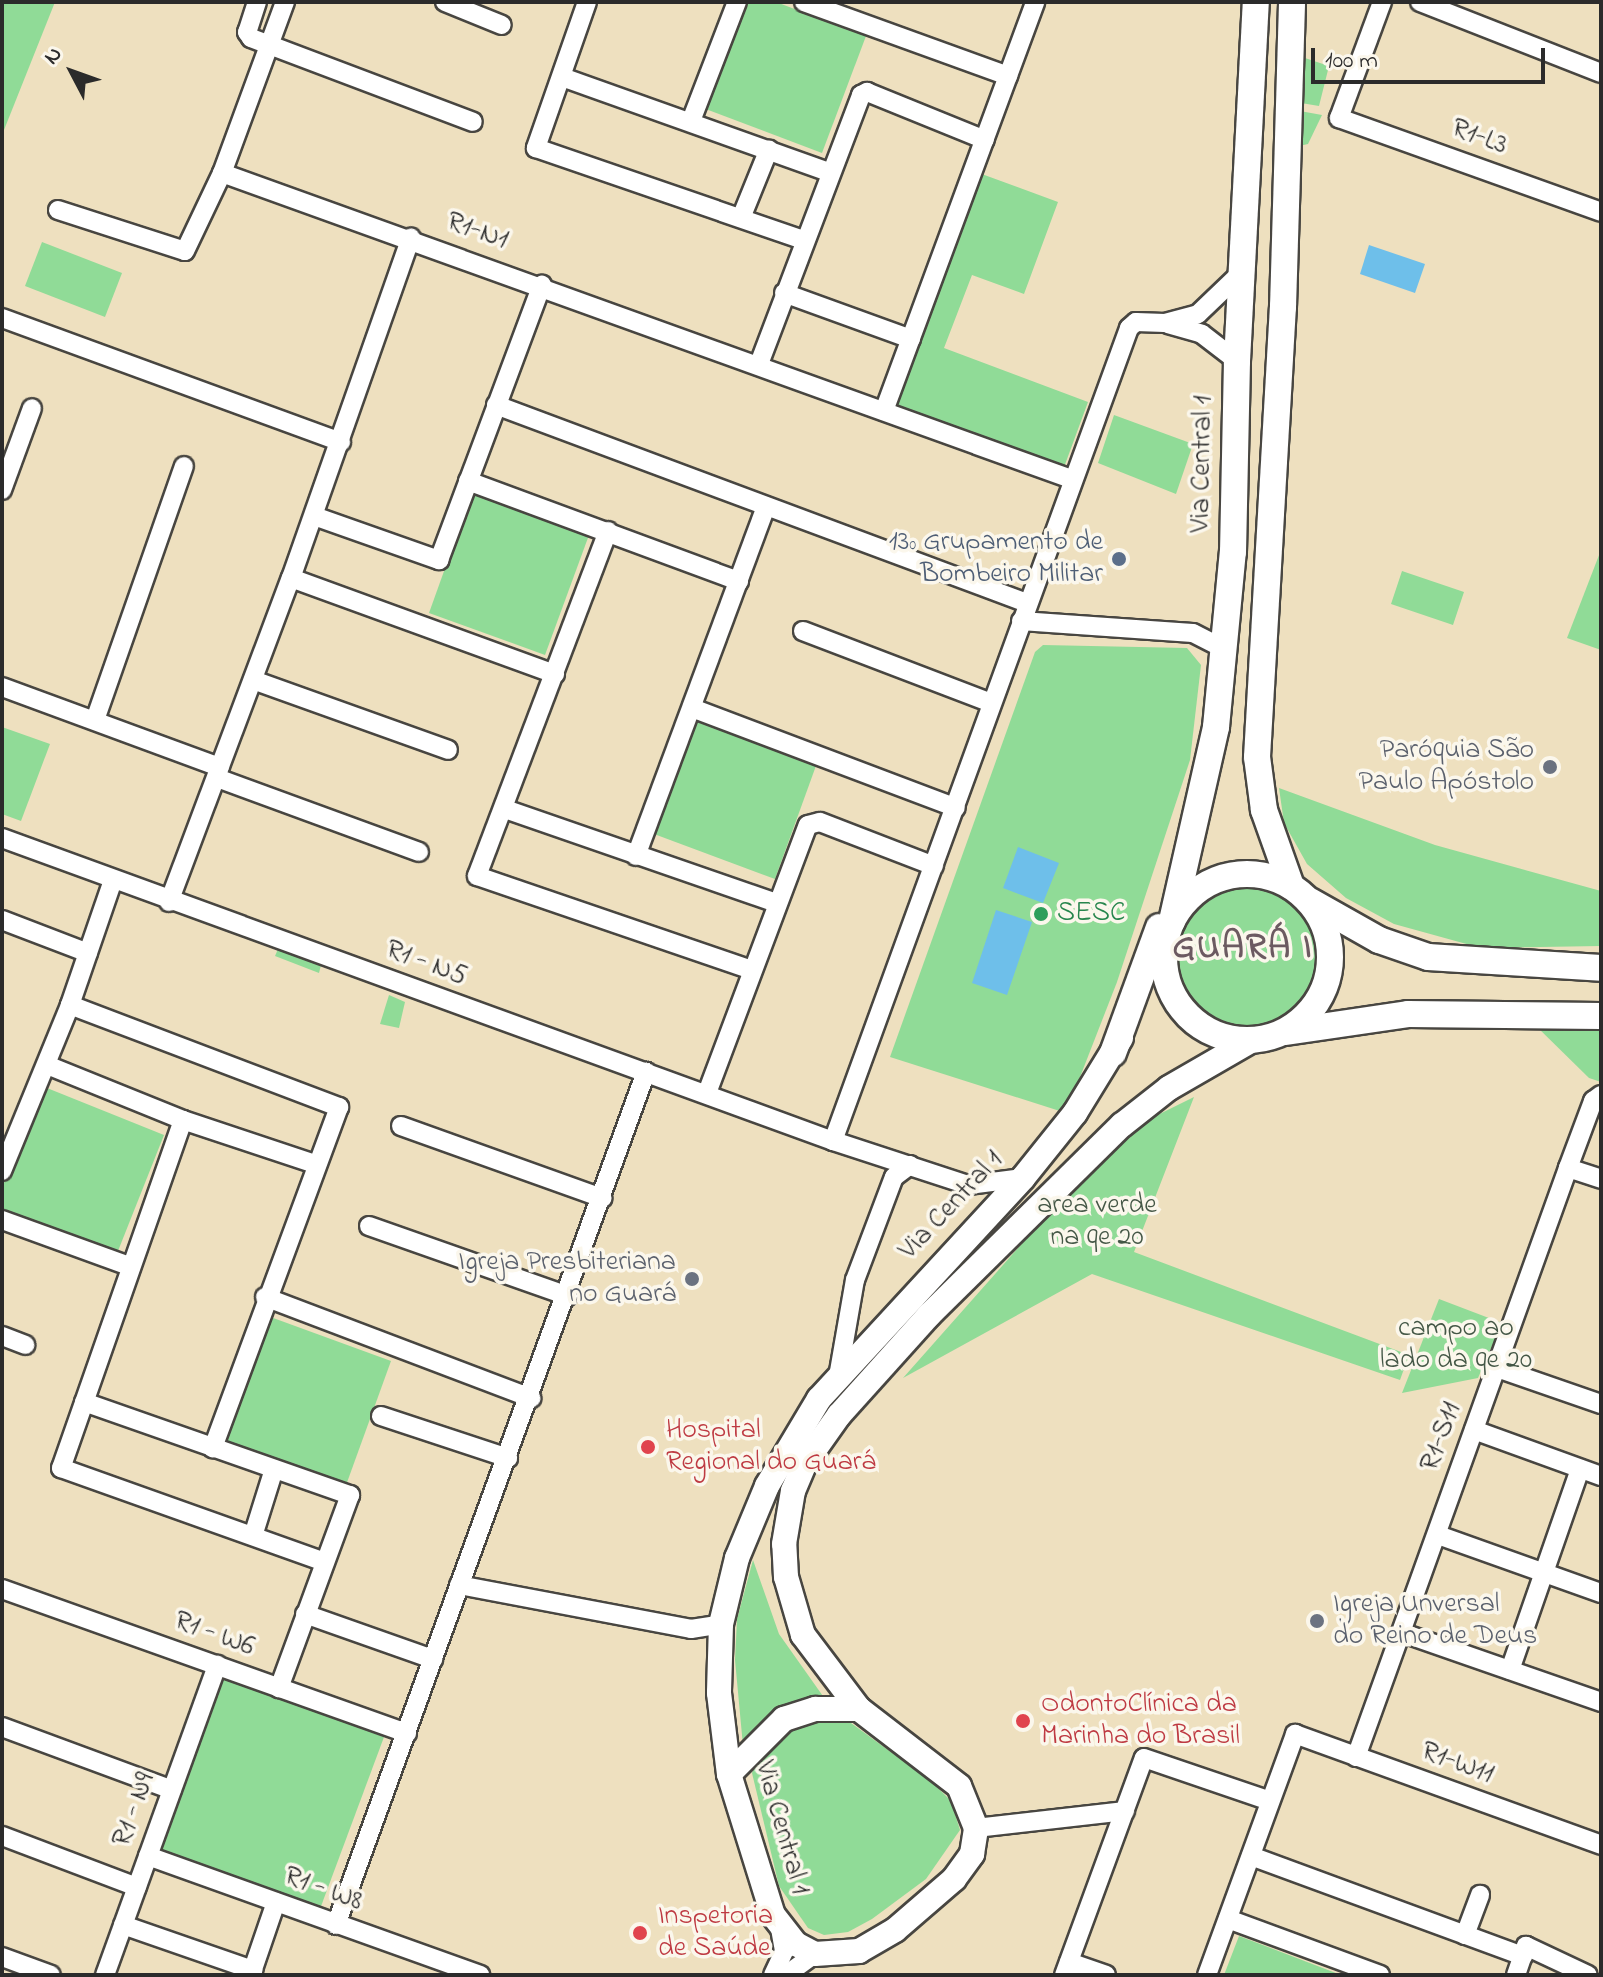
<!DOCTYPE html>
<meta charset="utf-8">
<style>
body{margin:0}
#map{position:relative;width:1603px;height:1977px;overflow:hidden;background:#eee0bf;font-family:"Indie Flower",sans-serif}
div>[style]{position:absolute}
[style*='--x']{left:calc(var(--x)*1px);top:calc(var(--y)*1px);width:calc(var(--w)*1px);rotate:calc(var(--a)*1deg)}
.green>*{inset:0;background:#90db97}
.round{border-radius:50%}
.water>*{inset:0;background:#6ebfea}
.roads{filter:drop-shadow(2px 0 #484641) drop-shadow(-2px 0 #484641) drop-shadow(0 2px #484641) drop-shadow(0 -2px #484641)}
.minor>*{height:18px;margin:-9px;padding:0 9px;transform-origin:9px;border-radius:9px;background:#fff}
.tertiary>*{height:24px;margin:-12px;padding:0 12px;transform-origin:12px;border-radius:12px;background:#fff}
.secondary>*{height:26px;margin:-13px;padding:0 13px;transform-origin:13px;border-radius:13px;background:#fff}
.secondary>.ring{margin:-13px;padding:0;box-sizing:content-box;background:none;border:26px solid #fff;border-radius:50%}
.dots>*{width:22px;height:22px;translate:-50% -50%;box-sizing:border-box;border:4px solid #fbf7ec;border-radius:50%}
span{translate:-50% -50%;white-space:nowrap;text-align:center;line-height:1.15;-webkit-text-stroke:7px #fbf7ec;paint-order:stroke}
.street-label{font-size:28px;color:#2b2b2b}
.service-label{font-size:28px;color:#4e5e75}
.right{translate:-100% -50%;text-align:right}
.worship-label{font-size:28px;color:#5b616d}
.left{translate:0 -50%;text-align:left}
.leisure-label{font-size:28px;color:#27864d}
.park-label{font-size:28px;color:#445746}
.health-label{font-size:28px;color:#be3a42}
.district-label{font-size:36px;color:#6c5a61;font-weight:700;letter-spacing:2px}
.frame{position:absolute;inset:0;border:4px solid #2b2b2b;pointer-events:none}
.north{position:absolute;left:32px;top:32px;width:80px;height:80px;-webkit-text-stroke:6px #fbf7ec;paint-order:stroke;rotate:311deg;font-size:22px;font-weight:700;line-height:32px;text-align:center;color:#2b2b2b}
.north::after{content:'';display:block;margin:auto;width:28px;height:36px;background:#2b2b2b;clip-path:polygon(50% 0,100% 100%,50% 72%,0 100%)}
.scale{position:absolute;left:1311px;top:48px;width:234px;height:36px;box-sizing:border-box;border:4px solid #2b2b2b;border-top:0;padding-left:10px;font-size:24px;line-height:28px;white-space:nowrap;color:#2b2b2b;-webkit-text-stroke:6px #fbf7ec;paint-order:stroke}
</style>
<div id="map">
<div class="green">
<div style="clip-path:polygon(2px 2px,55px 2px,2px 135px)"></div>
<div style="clip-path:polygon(743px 2px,776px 2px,866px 36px,822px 153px,703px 108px)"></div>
<div style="clip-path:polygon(1302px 57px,1329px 66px,1319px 106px,1301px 103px)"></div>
<div style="clip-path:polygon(1300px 111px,1322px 115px,1308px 144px,1299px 146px)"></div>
<div style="clip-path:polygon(979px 173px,1058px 202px,1024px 294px,972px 275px,944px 348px,1088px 402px,1063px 470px,892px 407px)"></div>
<div style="clip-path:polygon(42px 242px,122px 273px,105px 317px,25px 286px)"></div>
<div style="clip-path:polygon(1114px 415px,1193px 444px,1176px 494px,1098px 463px)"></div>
<div style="clip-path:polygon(472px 493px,589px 535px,545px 655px,429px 613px)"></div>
<div style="clip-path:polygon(1601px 550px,1601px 650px,1567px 638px)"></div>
<div style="clip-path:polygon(1402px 571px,1464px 592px,1453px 625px,1391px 604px)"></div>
<div style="clip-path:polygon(1043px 645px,1187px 648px,1201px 665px,1190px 760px,1117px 982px,1066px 1113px,890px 1057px,1035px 652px)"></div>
<div style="clip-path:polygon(696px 719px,817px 763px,775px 879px,654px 834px)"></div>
<div style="clip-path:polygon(2px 727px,50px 744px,21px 821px,2px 814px)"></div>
<div style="clip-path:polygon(1279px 788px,1435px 845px,1601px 891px,1601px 946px,1481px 948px,1394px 924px,1346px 898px,1307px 864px,1284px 823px)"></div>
<div class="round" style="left:1174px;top:883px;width:146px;height:146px"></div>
<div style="clip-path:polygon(278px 949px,321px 965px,319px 973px,275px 956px)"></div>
<div style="clip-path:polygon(389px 995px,405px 1002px,399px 1028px,380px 1024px)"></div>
<div style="clip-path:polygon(1533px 1023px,1601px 1031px,1601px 1082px,1589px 1078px)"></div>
<div style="clip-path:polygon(42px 1086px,164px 1135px,118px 1251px,2px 1209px,2px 1188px)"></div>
<div style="clip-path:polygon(1194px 1097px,1134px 1252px,1409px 1355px,1400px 1380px,1092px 1274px,903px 1378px,1119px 1134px)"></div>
<div style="clip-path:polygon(1439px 1299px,1502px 1323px,1478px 1378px,1402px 1393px)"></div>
<div style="clip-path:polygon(265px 1315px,391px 1361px,345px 1488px,218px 1442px)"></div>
<div style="clip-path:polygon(753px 1560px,779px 1634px,825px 1699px,779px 1710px,758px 1724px,743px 1746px,735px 1660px,737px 1619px)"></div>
<div style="clip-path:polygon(223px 1677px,384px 1737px,320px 1909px,159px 1849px)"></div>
<div style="clip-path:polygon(827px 1717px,851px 1723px,932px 1782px,951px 1801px,960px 1830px,926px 1879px,872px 1919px,848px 1932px,824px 1935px,808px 1928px,779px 1886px,752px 1773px,757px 1760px,790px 1723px)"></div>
<div style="clip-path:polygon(1239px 1936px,1341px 1975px,1224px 1975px)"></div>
</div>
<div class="water">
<div style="clip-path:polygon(1369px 245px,1425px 264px,1415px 293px,1360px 274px)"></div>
<div style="clip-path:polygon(1018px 847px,1059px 863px,1043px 903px,1003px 888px)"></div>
<div style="clip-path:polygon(996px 910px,1032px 922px,1007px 995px,972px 983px)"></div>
</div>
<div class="roads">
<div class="minor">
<div style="--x:257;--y:2;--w:32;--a:108"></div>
<div style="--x:247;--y:32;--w:7;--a:56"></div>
<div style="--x:251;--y:38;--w:237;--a:20.7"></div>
<div style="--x:285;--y:2;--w:182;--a:110.2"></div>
<div style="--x:222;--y:173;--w:902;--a:19.82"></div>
<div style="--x:445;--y:2;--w:61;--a:22"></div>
<div style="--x:587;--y:2;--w:155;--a:109.3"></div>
<div style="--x:536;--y:148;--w:282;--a:19"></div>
<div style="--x:804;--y:2;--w:217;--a:19.9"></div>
<div style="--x:1382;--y:2;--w:124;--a:110.3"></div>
<div style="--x:1339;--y:118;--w:278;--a:19.7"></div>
<div style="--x:1420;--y:2;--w:194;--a:21.4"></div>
<div style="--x:562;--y:77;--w:283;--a:19.6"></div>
<div style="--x:691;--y:121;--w:128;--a:-68.9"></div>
<div style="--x:58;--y:210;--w:133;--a:17.9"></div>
<div style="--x:185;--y:251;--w:86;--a:-64.6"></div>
<div style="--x:741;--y:218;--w:74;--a:-67.9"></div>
<div style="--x:784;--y:293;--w:135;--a:19.9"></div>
<div style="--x:2;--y:318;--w:361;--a:20.1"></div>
<div style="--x:1168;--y:324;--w:35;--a:16"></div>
<div style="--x:1202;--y:334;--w:44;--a:37.6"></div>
<div style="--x:759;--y:364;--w:288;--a:-69.2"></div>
<div style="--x:861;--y:95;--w:7;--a:-27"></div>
<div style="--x:867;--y:92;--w:127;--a:22.1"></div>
<div style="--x:496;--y:405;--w:567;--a:20.45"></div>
<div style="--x:884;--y:411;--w:436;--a:-69.7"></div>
<div style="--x:468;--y:481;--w:289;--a:20.3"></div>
<div style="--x:2;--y:490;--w:87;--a:-69.9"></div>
<div style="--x:314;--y:516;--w:133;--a:19.4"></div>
<div style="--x:439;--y:560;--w:294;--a:-69.5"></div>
<div style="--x:608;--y:531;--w:369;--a:110.8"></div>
<div style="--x:477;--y:876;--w:290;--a:18.9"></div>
<div style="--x:291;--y:578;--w:281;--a:20"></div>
<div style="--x:1021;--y:621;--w:172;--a:4"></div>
<div style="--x:1193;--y:633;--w:33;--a:27"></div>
<div style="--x:803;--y:631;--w:202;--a:20.9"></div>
<div style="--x:253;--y:680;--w:207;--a:19.7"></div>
<div style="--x:2;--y:687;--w:232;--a:20.2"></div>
<div style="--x:692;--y:708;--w:282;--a:20.7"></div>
<div style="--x:95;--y:720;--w:269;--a:-70.7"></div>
<div style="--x:217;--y:778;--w:215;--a:20.1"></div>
<div style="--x:505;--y:809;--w:288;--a:19.1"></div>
<div style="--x:2;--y:838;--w:885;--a:20.03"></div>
<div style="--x:636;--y:856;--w:372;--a:-69.6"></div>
<div style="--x:169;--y:902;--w:346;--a:-69.4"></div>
<div style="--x:291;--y:578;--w:361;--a:-70.6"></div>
<div style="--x:2;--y:920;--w:92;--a:21"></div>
<div style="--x:70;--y:1005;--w:288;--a:20.8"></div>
<div style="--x:339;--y:1107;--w:364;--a:110.3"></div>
<div style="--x:47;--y:1065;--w:147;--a:22"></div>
<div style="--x:707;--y:1093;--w:286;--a:-69.4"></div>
<div style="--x:808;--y:825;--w:12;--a:-14"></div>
<div style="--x:820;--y:822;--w:122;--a:21.1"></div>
<div style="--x:401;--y:1126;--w:214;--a:19.7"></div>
<div style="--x:315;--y:1164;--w:139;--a:-161.6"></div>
<div style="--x:183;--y:1120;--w:369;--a:109.3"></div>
<div style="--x:61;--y:1468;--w:280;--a:19.6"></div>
<div style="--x:1568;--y:1168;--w:35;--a:18"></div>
<div style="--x:2;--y:1171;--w:179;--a:-67.7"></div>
<div style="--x:70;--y:1005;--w:132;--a:-71"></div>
<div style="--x:1023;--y:1178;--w:55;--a:172.7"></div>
<div style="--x:968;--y:1185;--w:142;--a:-161.9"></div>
<div style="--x:833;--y:1141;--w:865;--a:-69.99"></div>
<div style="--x:1129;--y:328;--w:9;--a:-41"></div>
<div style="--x:1136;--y:322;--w:29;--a:2"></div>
<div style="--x:1165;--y:323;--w:34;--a:-15"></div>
<div style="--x:1198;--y:314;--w:61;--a:-43.7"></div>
<div style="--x:2;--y:1220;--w:135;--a:19.9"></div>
<div style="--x:369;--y:1226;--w:211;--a:19.4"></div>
<div style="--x:265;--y:1297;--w:285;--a:20.8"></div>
<div style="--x:2;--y:1336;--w:25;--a:21"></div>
<div style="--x:1497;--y:1368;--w:110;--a:19.1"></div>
<div style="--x:838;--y:1377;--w:98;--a:-80.1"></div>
<div style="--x:855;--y:1280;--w:110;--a:-69.3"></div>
<div style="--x:894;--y:1177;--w:20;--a:-37"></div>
<div style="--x:84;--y:1402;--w:282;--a:19.3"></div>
<div style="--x:350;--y:1495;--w:206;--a:110.2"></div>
<div style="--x:381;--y:1416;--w:134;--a:18.3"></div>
<div style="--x:1474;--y:1430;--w:135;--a:19.9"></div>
<div style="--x:1438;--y:1535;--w:173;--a:19.6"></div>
<div style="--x:253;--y:1536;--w:70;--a:-72.6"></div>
<div style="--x:459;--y:1585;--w:236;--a:10.7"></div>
<div style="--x:691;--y:1629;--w:30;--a:-9"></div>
<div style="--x:2;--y:1589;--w:430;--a:19.6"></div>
<div style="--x:305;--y:1614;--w:136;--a:19.4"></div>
<div style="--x:1403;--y:1633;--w:210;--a:19.2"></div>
<div style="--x:1510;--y:1670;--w:213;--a:-70.8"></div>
<div style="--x:2;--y:1727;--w:181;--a:20.3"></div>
<div style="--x:1356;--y:1757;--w:626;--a:-70.2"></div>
<div style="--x:1568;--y:1168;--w:72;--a:-69.5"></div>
<div style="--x:1593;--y:1101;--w:10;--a:-37"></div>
<div style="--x:976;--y:1828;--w:150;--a:-6.5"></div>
<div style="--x:2;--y:1836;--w:144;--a:20.7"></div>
<div style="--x:148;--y:1856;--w:353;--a:19.7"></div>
<div style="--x:1251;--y:1856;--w:290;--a:20.2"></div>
<div style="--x:1228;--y:1919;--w:162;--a:20.2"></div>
<div style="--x:123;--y:1925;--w:138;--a:19.1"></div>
<div style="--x:336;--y:1925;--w:908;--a:-70.03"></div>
<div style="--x:1465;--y:1935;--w:43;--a:-69.4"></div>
<div style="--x:2;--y:1957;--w:52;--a:20.2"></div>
<div style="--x:1069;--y:1962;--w:39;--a:19"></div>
<div style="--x:105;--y:1975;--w:330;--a:-70.1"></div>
<div style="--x:251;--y:1975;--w:77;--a:-71.1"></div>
<div style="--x:773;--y:1975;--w:26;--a:-65"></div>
<div style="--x:784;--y:1951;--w:22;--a:-100"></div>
<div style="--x:786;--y:1975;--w:36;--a:-36"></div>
<div style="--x:1064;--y:1975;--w:231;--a:-69.8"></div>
<div style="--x:1144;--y:1758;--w:133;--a:18.8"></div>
<div style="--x:1207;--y:1975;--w:257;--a:-69.9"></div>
<div style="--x:1295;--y:1734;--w:326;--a:19.9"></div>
<div style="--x:1516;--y:1975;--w:31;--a:-71"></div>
<div style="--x:1526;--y:1946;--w:68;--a:25.1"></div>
</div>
<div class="tertiary">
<div style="--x:1121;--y:1038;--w:88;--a:121.5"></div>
<div style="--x:1075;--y:1113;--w:83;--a:128.7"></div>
<div style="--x:1023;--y:1178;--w:301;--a:132.7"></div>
<div style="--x:819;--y:1399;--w:101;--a:120.9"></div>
<div style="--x:767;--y:1486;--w:78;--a:112.6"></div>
<div style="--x:737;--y:1558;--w:68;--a:103.6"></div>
<div style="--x:721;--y:1624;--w:69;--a:91.7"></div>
<div style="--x:719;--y:1693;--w:82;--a:83"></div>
<div style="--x:729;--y:1774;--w:148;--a:72.7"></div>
<div style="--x:773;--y:1915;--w:37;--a:52"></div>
<div style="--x:796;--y:1944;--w:21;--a:28"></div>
<div style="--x:815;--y:1954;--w:44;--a:-3.9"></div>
<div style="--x:859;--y:1951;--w:42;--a:-30.3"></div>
<div style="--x:895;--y:1930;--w:78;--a:-40.8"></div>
<div style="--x:954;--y:1879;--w:31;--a:-54"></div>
<div style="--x:972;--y:1854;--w:26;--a:-81"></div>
<div style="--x:976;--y:1828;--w:45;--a:-112"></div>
<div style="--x:959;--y:1786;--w:126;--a:-142.4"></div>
<div style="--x:859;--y:1709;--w:93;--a:-127.1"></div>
<div style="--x:803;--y:1635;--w:60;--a:-106.3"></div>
<div style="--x:786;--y:1577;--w:33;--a:-93"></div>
<div style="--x:784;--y:1544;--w:54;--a:-80.4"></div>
<div style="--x:793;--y:1491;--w:30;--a:-67"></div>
<div style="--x:805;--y:1463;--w:59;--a:-54.7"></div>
<div style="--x:839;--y:1415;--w:135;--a:-48"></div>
<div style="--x:929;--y:1315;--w:271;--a:-44.6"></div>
<div style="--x:1122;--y:1125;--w:60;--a:-38.2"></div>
<div style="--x:1169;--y:1088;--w:96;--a:-30"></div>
<div style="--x:729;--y:1774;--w:78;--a:-45"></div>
<div style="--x:784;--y:1719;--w:33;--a:-18"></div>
<div style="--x:815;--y:1709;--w:44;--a:0"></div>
</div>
<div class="secondary">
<div class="ring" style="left:1164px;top:874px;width:140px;height:140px"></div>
<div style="--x:1291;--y:886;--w:81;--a:-109.6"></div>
<div style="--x:1264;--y:810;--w:53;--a:-97.5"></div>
<div style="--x:1257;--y:757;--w:451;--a:-86.7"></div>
<div style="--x:1283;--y:307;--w:305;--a:-88.3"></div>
<div style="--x:1310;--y:901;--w:79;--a:29.5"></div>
<div style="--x:1379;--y:940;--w:52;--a:19.1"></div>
<div style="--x:1428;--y:957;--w:173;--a:3.6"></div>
<div style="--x:1172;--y:921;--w:199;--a:-77.2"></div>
<div style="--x:1216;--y:727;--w:176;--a:-84.5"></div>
<div style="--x:1233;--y:552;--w:191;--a:-88.8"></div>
<div style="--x:1237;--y:361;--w:360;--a:-87"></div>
<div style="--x:1286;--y:1032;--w:123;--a:-8.4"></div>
<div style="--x:1408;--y:1014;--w:193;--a:0.6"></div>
<div style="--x:1113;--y:1053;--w:134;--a:-69.9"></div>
</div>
</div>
<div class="dots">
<div style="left:1119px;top:559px;background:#5c6f8a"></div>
<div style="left:1550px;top:767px;background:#6b7280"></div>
<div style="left:1041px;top:914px;background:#2e9e5b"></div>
<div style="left:692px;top:1279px;background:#6b7280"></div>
<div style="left:648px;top:1447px;background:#e0444e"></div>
<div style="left:1317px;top:1621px;background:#6b7280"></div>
<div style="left:1023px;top:1721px;background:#e0444e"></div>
<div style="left:640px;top:1933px;background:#e0444e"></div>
</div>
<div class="street-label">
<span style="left:1479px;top:138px;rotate:20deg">R1-L3</span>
<span style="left:477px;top:232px;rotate:19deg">R1-N1</span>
<span style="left:1203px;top:464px;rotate:-89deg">Via Central 1</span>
<span style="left:426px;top:964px;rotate:20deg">R1 - N5</span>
<span style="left:952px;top:1206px;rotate:-47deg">Via Central 1</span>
<span style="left:1442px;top:1437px;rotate:-70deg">R1-S11</span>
<span style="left:214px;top:1635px;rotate:20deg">R1 - W6</span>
<span style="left:1457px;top:1764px;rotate:20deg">R1-W11</span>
<span style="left:135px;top:1810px;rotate:-70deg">R1 - N9</span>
<span style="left:781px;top:1828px;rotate:74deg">Via Central 1</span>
<span style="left:323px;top:1890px;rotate:20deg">R1 - W8</span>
</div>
<div class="service-label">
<span class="right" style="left:1103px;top:559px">13º Grupamento de<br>Bombeiro Militar</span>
</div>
<div class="worship-label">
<span class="right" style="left:1534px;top:767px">Paróquia São<br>Paulo Apóstolo</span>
<span class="right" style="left:676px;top:1279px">Igreja Presbiteriana<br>no Guará</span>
<span class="left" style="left:1333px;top:1621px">Igreja Unversal<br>do Reino de Deus</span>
</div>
<div class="leisure-label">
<span class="left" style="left:1057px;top:914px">SESC</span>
</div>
<div class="park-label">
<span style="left:1097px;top:1222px">area verde<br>na qe 20</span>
<span style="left:1456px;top:1345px">campo ao<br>lado da qe 20</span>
</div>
<div class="health-label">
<span class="left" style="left:666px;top:1447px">Hospital<br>Regional do Guará</span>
<span class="left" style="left:1041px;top:1721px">OdontoClínica da<br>Marinha do Brasil</span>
<span class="left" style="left:658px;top:1933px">Inspetoria<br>de Saúde</span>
</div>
<div class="district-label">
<span style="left:1243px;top:949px">GUARÁ I</span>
</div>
<div class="frame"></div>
<div class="north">N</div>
<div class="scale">100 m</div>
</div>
